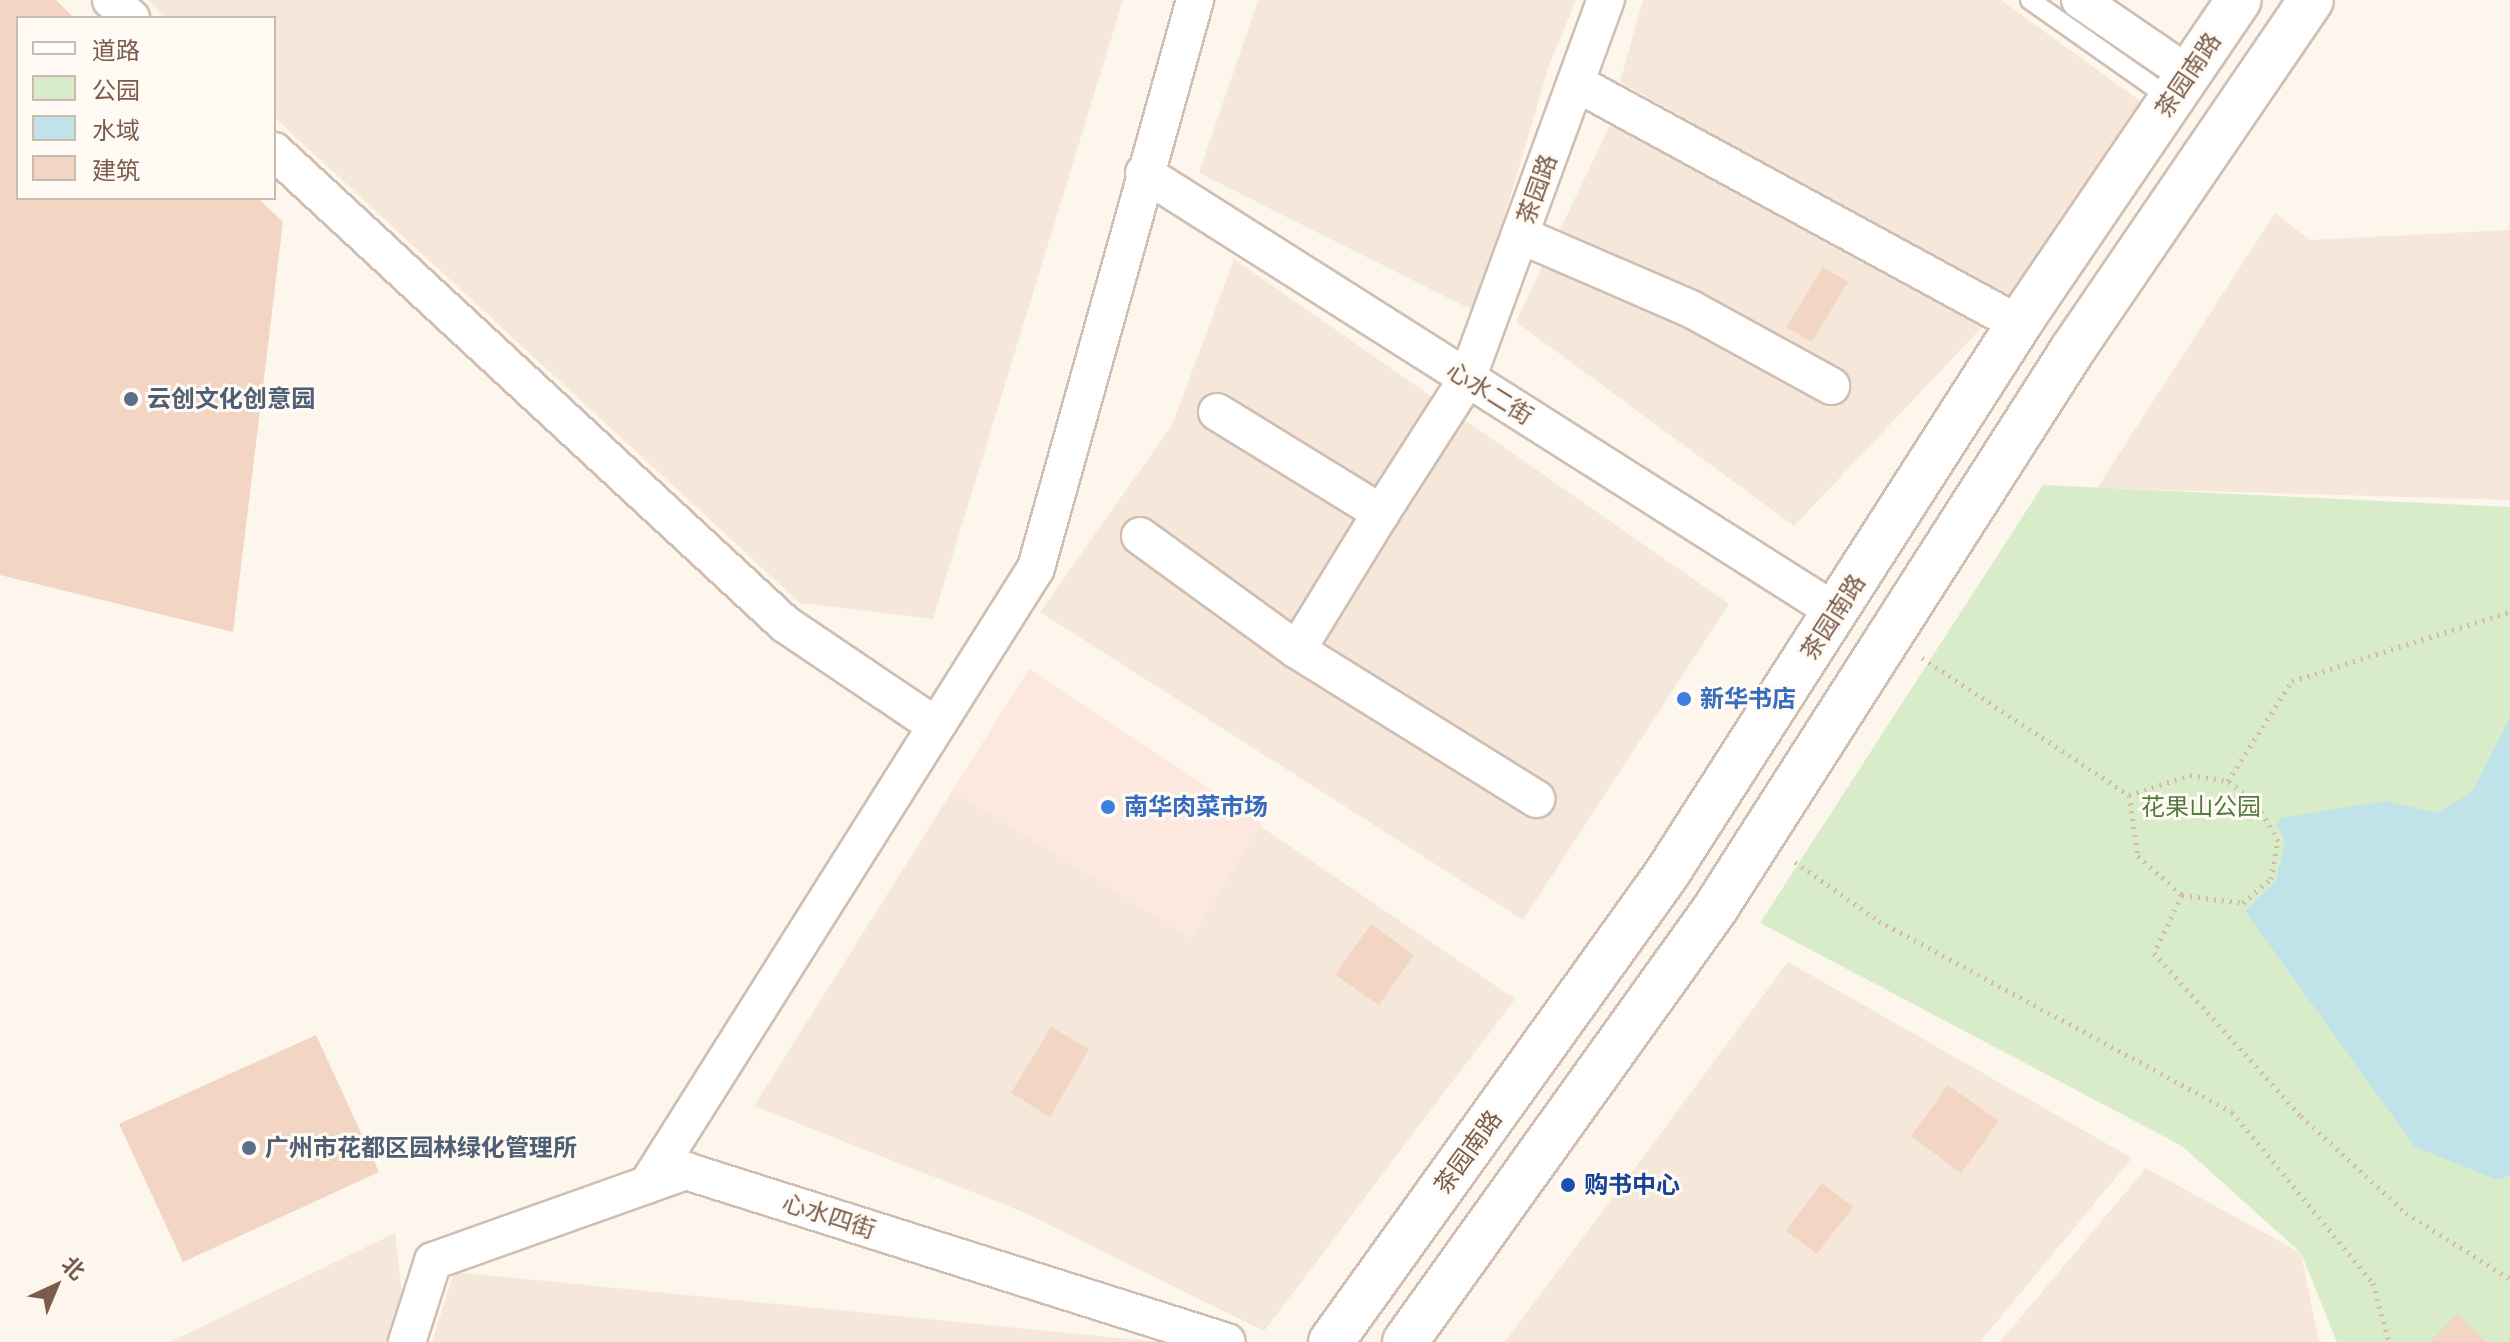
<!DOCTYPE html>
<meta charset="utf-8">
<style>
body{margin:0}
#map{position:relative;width:2510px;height:1342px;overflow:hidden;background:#fdf6ec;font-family:Arial,"Noto Sans SC",sans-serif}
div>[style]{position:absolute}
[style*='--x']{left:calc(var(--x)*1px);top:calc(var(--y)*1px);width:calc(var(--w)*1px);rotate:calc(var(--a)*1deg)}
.residential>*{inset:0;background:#f5e8da}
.commercial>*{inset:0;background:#fde8e0}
.green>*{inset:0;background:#d8ecc9}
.water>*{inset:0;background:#bfe3e8}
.building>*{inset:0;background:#f3d5c3}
.path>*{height:5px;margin-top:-2.5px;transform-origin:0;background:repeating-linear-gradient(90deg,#d9b8a5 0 2px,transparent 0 8px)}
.roads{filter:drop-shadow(2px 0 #d1beb0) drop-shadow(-2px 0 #d1beb0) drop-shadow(0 2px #d1beb0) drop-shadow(0 -2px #d1beb0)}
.service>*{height:18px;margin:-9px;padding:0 9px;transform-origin:9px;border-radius:9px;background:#fff}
.minor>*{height:36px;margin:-18px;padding:0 18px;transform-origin:18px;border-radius:18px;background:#fff}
.tertiary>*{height:44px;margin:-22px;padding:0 22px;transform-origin:22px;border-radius:22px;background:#fff}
.dots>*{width:22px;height:22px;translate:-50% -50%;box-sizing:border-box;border:4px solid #fffaf3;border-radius:50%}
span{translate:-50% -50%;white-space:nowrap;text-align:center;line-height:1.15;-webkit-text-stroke:6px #fffaf3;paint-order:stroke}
.street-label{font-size:24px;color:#7a5c4d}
.service-label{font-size:24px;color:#4e5e75;font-weight:700}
.left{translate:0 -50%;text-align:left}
.shop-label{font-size:24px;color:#366cbe;font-weight:700}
.park-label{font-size:24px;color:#537a41}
.transit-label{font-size:24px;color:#164399;font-weight:700}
.legend{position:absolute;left:16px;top:16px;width:260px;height:184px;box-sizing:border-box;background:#fffaf3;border:2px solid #cabbb1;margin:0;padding:10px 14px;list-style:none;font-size:24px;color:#7a5c4d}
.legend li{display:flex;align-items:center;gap:16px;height:40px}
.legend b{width:40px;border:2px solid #cabbb1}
.north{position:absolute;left:16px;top:1246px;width:80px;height:80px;-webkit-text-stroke:6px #fffaf3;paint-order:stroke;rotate:44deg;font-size:22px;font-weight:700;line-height:32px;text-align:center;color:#7a5c4d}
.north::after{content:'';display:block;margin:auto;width:28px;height:36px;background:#7a5c4d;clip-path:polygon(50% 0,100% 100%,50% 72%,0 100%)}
</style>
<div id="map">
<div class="residential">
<div style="clip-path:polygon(148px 0,1123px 0,933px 619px,800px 603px,274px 117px,274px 18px,167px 18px)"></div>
<div style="clip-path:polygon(1258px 0,1576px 0,1549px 66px,1476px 312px,1199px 173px)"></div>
<div style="clip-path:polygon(1643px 0,2001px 0,2150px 108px,2015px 303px,1620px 82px)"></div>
<div style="clip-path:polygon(1610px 125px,1987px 322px,1794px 526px,1516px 322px)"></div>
<div style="clip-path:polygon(2275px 213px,2310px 240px,2510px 230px,2510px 500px,2097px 488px)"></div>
<div style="clip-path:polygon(1234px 259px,1729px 604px,1523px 920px,1040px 612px,1172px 425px)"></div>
<div style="clip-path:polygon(1029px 669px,1515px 999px,1264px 1331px,1023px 1212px,754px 1106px)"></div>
<div style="clip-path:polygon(1788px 962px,2132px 1158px,1980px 1342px,1505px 1342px)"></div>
<div style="clip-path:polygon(2146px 1168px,2301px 1253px,2319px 1342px,2000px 1342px)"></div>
<div style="clip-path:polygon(395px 1233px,403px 1304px,391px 1342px,170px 1342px)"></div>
<div style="clip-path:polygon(454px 1272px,1159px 1342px,432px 1342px)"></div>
</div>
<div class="commercial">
<div style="clip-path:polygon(1029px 669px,1262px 823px,1191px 938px,953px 791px)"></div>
</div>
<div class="green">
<div style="clip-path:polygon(2043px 485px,2510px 507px,2510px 1342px,2337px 1342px,2301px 1253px,2182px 1146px,1760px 923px)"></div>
</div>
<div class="water">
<div style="clip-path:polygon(2510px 717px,2510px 1176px,2495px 1179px,2415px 1147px,2245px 911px,2276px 881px,2285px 842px,2277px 825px,2281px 818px,2386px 801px,2437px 813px,2472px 792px)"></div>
</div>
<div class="building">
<div style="clip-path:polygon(0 0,56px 0,74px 18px,18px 18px,18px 198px,258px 198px,283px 222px,233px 632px,0 575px)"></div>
<div style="clip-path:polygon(1823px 267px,1848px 282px,1812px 342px,1786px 327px)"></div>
<div style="clip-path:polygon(1371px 924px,1414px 955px,1379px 1005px,1335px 975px)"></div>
<div style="clip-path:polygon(1051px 1027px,1089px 1049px,1050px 1117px,1011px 1093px)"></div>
<div style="clip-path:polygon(316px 1035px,379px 1172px,183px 1262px,119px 1124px)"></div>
<div style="clip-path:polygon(1948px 1085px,1999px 1121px,1961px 1173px,1911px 1136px)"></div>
<div style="clip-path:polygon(1822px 1183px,1853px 1207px,1817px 1254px,1786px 1231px)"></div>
<div style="clip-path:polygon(2457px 1314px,2486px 1342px,2430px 1342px)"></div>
</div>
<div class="path">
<div style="--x:1922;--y:658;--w:248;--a:33.5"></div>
<div style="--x:2129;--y:795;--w:64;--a:-18.2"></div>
<div style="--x:2190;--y:775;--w:38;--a:9"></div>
<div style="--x:2228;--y:781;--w:119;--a:-57.4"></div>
<div style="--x:2292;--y:681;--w:229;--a:-17.6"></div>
<div style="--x:2129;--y:795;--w:62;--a:81.6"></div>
<div style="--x:2138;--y:856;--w:59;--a:41.6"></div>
<div style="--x:2182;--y:895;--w:64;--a:115.8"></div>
<div style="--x:2154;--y:953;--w:219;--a:48"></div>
<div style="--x:2301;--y:1116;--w:143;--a:42.7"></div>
<div style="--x:2406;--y:1213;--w:123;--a:32.4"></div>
<div style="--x:1795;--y:862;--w:103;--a:35.1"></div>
<div style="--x:1879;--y:921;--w:401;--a:28.4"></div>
<div style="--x:2232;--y:1112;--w:222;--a:50.5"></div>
<div style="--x:2373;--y:1283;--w:61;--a:74.8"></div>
<div style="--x:2182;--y:895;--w:62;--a:7.5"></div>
<div style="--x:2243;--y:903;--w:37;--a:-41"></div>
<div style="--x:2271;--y:879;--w:39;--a:-80"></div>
<div style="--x:2278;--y:841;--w:45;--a:-119.4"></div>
<div style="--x:2256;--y:802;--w:35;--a:-143"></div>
</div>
<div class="roads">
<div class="service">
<div style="--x:2030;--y:0;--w:172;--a:35.1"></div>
</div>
<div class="minor">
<div style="--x:111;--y:0;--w:27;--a:42"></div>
<div style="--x:2080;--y:0;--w:131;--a:34.4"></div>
<div style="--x:1576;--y:83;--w:504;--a:28.55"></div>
<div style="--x:274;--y:151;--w:696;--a:42.79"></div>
<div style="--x:785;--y:624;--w:182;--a:34"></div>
<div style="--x:1144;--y:173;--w:820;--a:32.39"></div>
<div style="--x:1520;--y:235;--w:186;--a:23.4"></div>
<div style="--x:1691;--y:309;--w:160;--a:28.8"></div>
<div style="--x:1217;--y:412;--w:193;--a:31.6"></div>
<div style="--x:1381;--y:513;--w:159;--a:-57.3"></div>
<div style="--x:1467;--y:379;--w:404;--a:-69.9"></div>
<div style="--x:1140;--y:536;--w:194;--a:36"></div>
<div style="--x:1297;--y:650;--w:161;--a:-58.5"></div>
<div style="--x:1297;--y:650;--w:282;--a:31.9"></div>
<div style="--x:647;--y:1185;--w:729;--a:-57.77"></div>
<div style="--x:1036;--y:568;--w:590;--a:-74.36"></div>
<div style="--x:407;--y:1342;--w:85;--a:-72.2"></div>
<div style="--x:433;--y:1261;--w:269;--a:-19.6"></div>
<div style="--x:686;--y:1171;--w:567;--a:17.54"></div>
</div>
<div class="tertiary">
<div style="--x:1331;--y:1342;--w:575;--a:-54.35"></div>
<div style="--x:1666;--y:875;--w:664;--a:-57.36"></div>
<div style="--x:2024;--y:316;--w:382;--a:-55.8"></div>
<div style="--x:1405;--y:1342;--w:533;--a:-54.4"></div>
<div style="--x:1715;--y:909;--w:665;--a:-57.41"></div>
<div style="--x:2073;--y:349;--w:422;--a:-55.7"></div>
</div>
</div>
<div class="dots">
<div style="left:131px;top:399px;background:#5c6f8a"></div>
<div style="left:1684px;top:699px;background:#3f7fe0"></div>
<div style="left:1108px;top:807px;background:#3f7fe0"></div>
<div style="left:249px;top:1148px;background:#5c6f8a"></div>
<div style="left:1568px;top:1185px;background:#1a4fb4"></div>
</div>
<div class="street-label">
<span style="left:2188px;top:75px;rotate:-56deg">茶园南路</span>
<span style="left:1537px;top:189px;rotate:-70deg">茶园路</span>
<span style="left:1490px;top:393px;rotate:32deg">心水二街</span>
<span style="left:1833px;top:617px;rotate:-57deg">茶园南路</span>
<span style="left:1468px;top:1152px;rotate:-54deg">茶园南路</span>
<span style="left:829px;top:1216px;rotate:18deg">心水四街</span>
</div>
<div class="service-label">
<span class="left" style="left:147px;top:399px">云创文化创意园</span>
<span class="left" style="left:265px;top:1148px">广州市花都区园林绿化管理所</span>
</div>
<div class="shop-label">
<span class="left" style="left:1700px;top:699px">新华书店</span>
<span class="left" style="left:1124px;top:807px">南华肉菜市场</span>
</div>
<div class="park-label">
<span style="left:2201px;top:807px">花果山公园</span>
</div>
<div class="transit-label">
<span class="left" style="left:1584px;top:1185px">购书中心</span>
</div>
<ul class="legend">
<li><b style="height:10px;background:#fff"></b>道路</li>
<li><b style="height:22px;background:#d8ecc9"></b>公园</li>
<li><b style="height:22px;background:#bfe3e8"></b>水域</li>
<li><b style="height:22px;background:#f3d5c3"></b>建筑</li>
</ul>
<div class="north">北</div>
</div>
